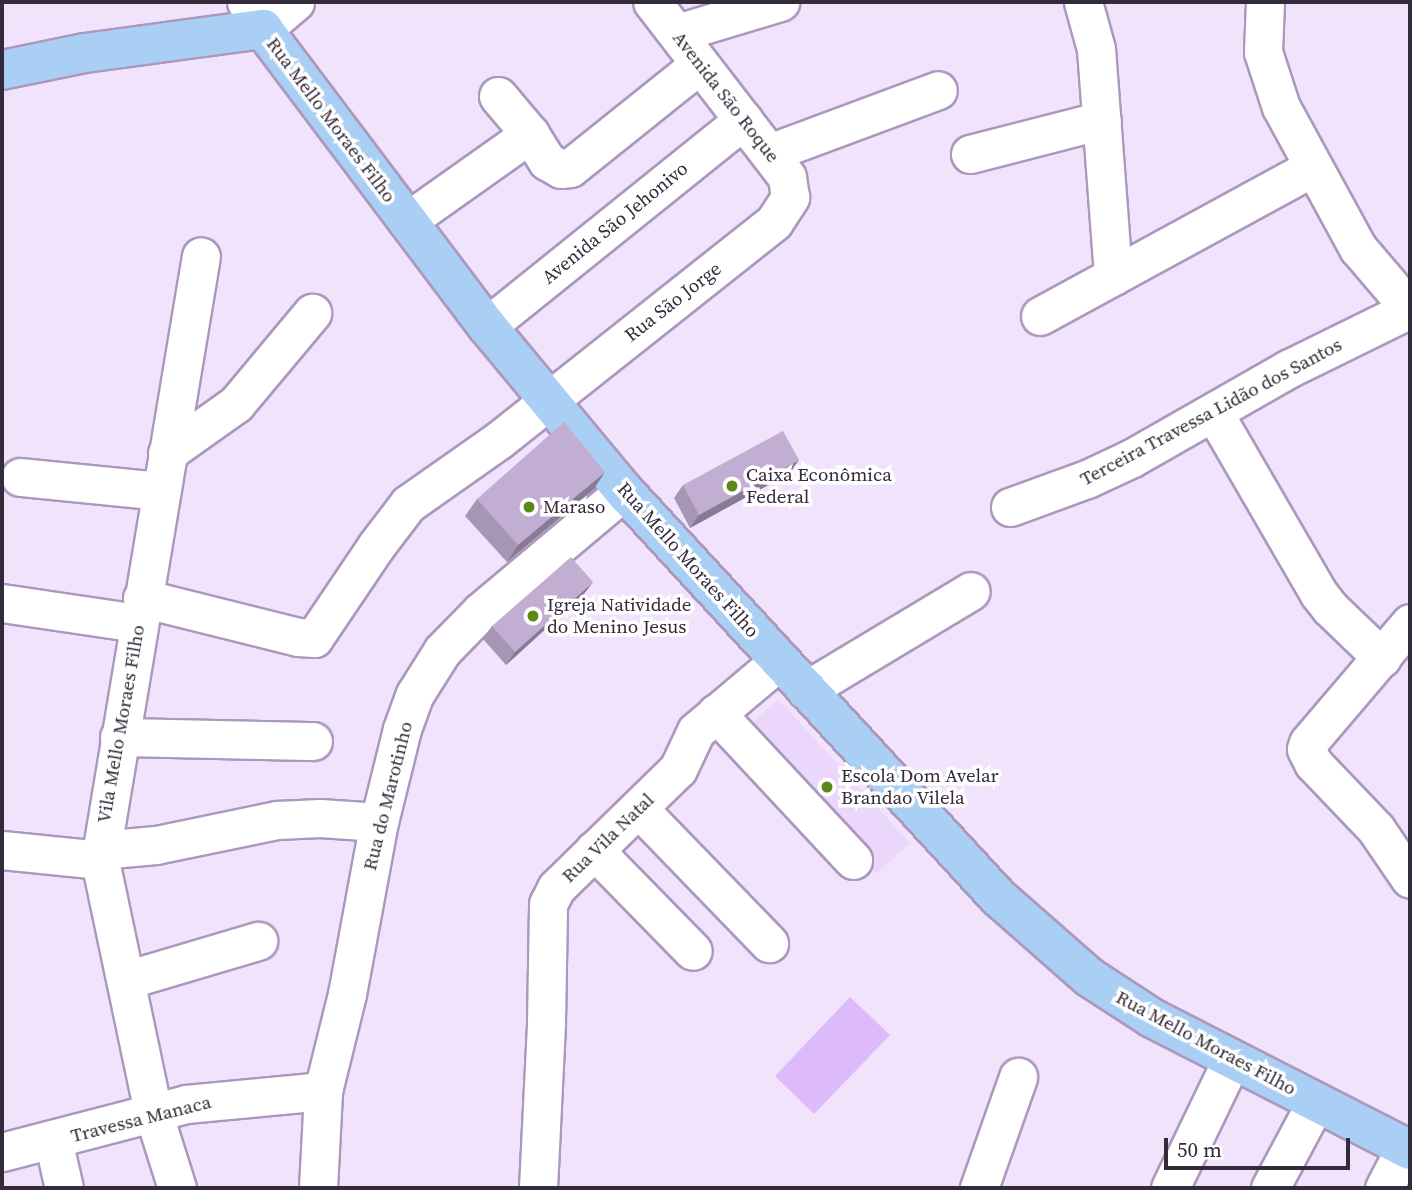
<!DOCTYPE html>
<meta charset="utf-8">
<style>
body{margin:0}
#map{position:relative;width:1412px;height:1190px;overflow:hidden;background:#f0e3fb;font-family:"Source Serif 4",serif}
div>[style]{position:absolute}
[style*='--x']{left:calc(var(--x)*1px);top:calc(var(--y)*1px);width:calc(var(--w)*1px);rotate:calc(var(--a)*1deg)}
.built>*{inset:0;background:#ebd6fc}
.green>*{inset:0;background:#ddbaf9}
.roads{filter:drop-shadow(2px 0 #ac98bd) drop-shadow(-2px 0 #ac98bd) drop-shadow(0 2px #ac98bd) drop-shadow(0 -2px #ac98bd)}
.minor>*{height:37px;margin:-18.5px;padding:0 18.5px;transform-origin:18.5px;border-radius:18.5px;background:#fff}
.major>*{height:38px;margin:-19px;padding:0 19px;transform-origin:19px;border-radius:19px;background:#aacff4}
.wall>*{inset:0;background:#a795b5}
.shaded-wall>*{inset:0;background:#887994}
.building>*{inset:0;background:#c2add3}
.dots>*{width:19px;height:19px;translate:-50% -50%;box-sizing:border-box;border:4px solid #fff;border-radius:50%}
span{translate:-50% -50%;white-space:nowrap;text-align:center;line-height:1.15;-webkit-text-stroke:7px #fff;paint-order:stroke}
.street-label{font-size:19px;color:#332b3a}
.poi-label{font-size:19px;color:#332b3a}
.left{translate:0 -50%;text-align:left}
.frame{position:absolute;inset:0;border:4px solid #332b3a;pointer-events:none}
.scale{position:absolute;left:1164px;top:1138px;width:186px;height:32px;box-sizing:border-box;border:4px solid #332b3a;border-top:0;padding-left:9px;font-size:21px;line-height:24px;white-space:nowrap;color:#332b3a;-webkit-text-stroke:5px #fff;paint-order:stroke}
</style>
<div id="map">
<div class="built">
<div style="clip-path:polygon(778px 699px,910px 843px,876px 874px,744px 731px)"></div>
</div>
<div class="green">
<div style="clip-path:polygon(850px 997px,890px 1035px,814px 1114px,775px 1076px)"></div>
</div>
<div class="roads">
<div class="minor">
<div style="--x:246;--y:2;--w:32;--a:58"></div>
<div style="--x:263;--y:29;--w:42;--a:-40.2"></div>
<div style="--x:1083;--y:2;--w:49;--a:74.5"></div>
<div style="--x:1096;--y:49;--w:228;--a:85.7"></div>
<div style="--x:1265;--y:2;--w:50;--a:92.3"></div>
<div style="--x:1263;--y:52;--w:58;--a:71.9"></div>
<div style="--x:1281;--y:107;--w:161;--a:61.4"></div>
<div style="--x:1358;--y:248;--w:80;--a:49.6"></div>
<div style="--x:677;--y:33;--w:108;--a:-16.8"></div>
<div style="--x:498;--y:96;--w:50;--a:49.9"></div>
<div style="--x:530;--y:134;--w:32;--a:58"></div>
<div style="--x:547;--y:161;--w:16;--a:30"></div>
<div style="--x:561;--y:169;--w:9;--a:-6"></div>
<div style="--x:570;--y:168;--w:166;--a:-38.7"></div>
<div style="--x:769;--y:153;--w:180;--a:-20.4"></div>
<div style="--x:970;--y:154;--w:136;--a:-14.4"></div>
<div style="--x:407;--y:221;--w:151;--a:-35.3"></div>
<div style="--x:1040;--y:316;--w:309;--a:-28.6"></div>
<div style="--x:487;--y:326;--w:329;--a:-38.8"></div>
<div style="--x:1214;--y:413;--w:209;--a:59.9"></div>
<div style="--x:1319;--y:594;--w:18;--a:52"></div>
<div style="--x:1330;--y:608;--w:72;--a:43.9"></div>
<div style="--x:167;--y:453;--w:85;--a:-35.4"></div>
<div style="--x:236;--y:404;--w:119;--a:-50.1"></div>
<div style="--x:20;--y:477;--w:142;--a:5.7"></div>
<div style="--x:1010;--y:507;--w:82;--a:-20"></div>
<div style="--x:1087;--y:479;--w:50;--a:-25"></div>
<div style="--x:1132;--y:458;--w:180;--a:-29.7"></div>
<div style="--x:1288;--y:369;--w:136;--a:-26.2"></div>
<div style="--x:142;--y:598;--w:161;--a:14"></div>
<div style="--x:298;--y:637;--w:16;--a:4"></div>
<div style="--x:314;--y:638;--w:111;--a:-56"></div>
<div style="--x:376;--y:546;--w:53;--a:-52.7"></div>
<div style="--x:408;--y:504;--w:111;--a:-35.1"></div>
<div style="--x:499;--y:440;--w:351;--a:-38.4"></div>
<div style="--x:774;--y:222;--w:30;--a:-57"></div>
<div style="--x:790;--y:197;--w:20;--a:-99"></div>
<div style="--x:787;--y:177;--w:221;--a:-127.6"></div>
<div style="--x:2;--y:603;--w:137;--a:8.4"></div>
<div style="--x:1410;--y:623;--w:157;--a:130.4"></div>
<div style="--x:1308;--y:743;--w:6;--a:108"></div>
<div style="--x:1306;--y:749;--w:16;--a:63"></div>
<div style="--x:1313;--y:763;--w:91;--a:46.3"></div>
<div style="--x:1376;--y:829;--w:60;--a:55.8"></div>
<div style="--x:806;--y:690;--w:192;--a:-31"></div>
<div style="--x:716;--y:713;--w:201;--a:47"></div>
<div style="--x:119;--y:737;--w:194;--a:1.2"></div>
<div style="--x:639;--y:809;--w:187;--a:45.9"></div>
<div style="--x:2;--y:850;--w:99;--a:5.8"></div>
<div style="--x:100;--y:850;--w:56;--a:-5.1"></div>
<div style="--x:156;--y:845;--w:124;--a:-11.7"></div>
<div style="--x:277;--y:820;--w:43;--a:-2.7"></div>
<div style="--x:320;--y:818;--w:59;--a:3.9"></div>
<div style="--x:594;--y:850;--w:141;--a:45.6"></div>
<div style="--x:126;--y:980;--w:138;--a:-16.5"></div>
<div style="--x:53;--y:1140;--w:49;--a:77.1"></div>
<div style="--x:2;--y:1152;--w:190;--a:-14.6"></div>
<div style="--x:186;--y:1104;--w:138;--a:-5.4"></div>
<div style="--x:177;--y:1188;--w:80;--a:-107.5"></div>
<div style="--x:153;--y:1112;--w:258;--a:-101.9"></div>
<div style="--x:100;--y:860;--w:612;--a:-80.51"></div>
<div style="--x:318;--y:1188;--w:97;--a:-87"></div>
<div style="--x:323;--y:1091;--w:100;--a:-76.1"></div>
<div style="--x:347;--y:994;--w:175;--a:-79.5"></div>
<div style="--x:379;--y:822;--w:96;--a:-76.1"></div>
<div style="--x:402;--y:729;--w:37;--a:-70"></div>
<div style="--x:415;--y:694;--w:51;--a:-57.9"></div>
<div style="--x:442;--y:651;--w:56;--a:-45.7"></div>
<div style="--x:481;--y:611;--w:187;--a:-40"></div>
<div style="--x:538;--y:1188;--w:166;--a:-87.2"></div>
<div style="--x:546;--y:1022;--w:118;--a:-89"></div>
<div style="--x:548;--y:904;--w:18;--a:-63"></div>
<div style="--x:556;--y:888;--w:170;--a:-44.3"></div>
<div style="--x:678;--y:769;--w:42;--a:-64.7"></div>
<div style="--x:696;--y:731;--w:110;--a:-40.2"></div>
<div style="--x:979;--y:1188;--w:118;--a:-70.6"></div>
<div style="--x:1170;--y:1188;--w:143;--a:-64.3"></div>
<div style="--x:1270;--y:1188;--w:98;--a:-61.9"></div>
<div style="--x:1384;--y:1188;--w:45;--a:-62.3"></div>
</div>
<div class="major">
<div style="--x:2;--y:70;--w:85;--a:-11.6"></div>
<div style="--x:85;--y:53;--w:180;--a:-7.7"></div>
<div style="--x:263;--y:29;--w:372;--a:53"></div>
<div style="--x:487;--y:326;--w:214;--a:50.3"></div>
<div style="--x:624;--y:491;--w:552;--a:47.35"></div>
<div style="--x:998;--y:897;--w:121;--a:41.3"></div>
<div style="--x:1089;--y:977;--w:75;--a:33.1"></div>
<div style="--x:1152;--y:1018;--w:290;--a:27.1"></div>
</div>
</div>
<div class="wall">
<div style="clip-path:polygon(790px 473px,690px 528px,674px 498px,683px 485px)"></div>
<div style="clip-path:polygon(594px 489px,507px 562px,465px 516px,477px 499px)"></div>
<div style="clip-path:polygon(584px 594px,506px 665px,483px 639px,492px 626px)"></div>
</div>
<div class="shaded-wall">
<div style="clip-path:polygon(799px 460px,790px 473px,690px 528px,699px 515px)"></div>
<div style="clip-path:polygon(605px 472px,594px 489px,507px 562px,518px 545px)"></div>
<div style="clip-path:polygon(593px 582px,584px 594px,506px 665px,515px 652px)"></div>
</div>
<div class="building">
<div style="clip-path:polygon(564px 422px,605px 472px,518px 545px,477px 499px)"></div>
<div style="clip-path:polygon(783px 431px,799px 460px,699px 515px,683px 485px)"></div>
<div style="clip-path:polygon(571px 557px,593px 582px,515px 652px,492px 626px)"></div>
</div>
<div class="dots">
<div style="left:732px;top:486px;background:#5c8817"></div>
<div style="left:529px;top:507px;background:#5c8817"></div>
<div style="left:533px;top:616px;background:#5c8817"></div>
<div style="left:827px;top:787px;background:#5c8817"></div>
</div>
<div class="street-label">
<span style="left:726px;top:97px;rotate:52deg">Avenida São Roque</span>
<span style="left:331px;top:120px;rotate:53deg">Rua Mello Moraes Filho</span>
<span style="left:615px;top:223px;rotate:-39deg">Avenida São Jehonivo</span>
<span style="left:673px;top:302px;rotate:-38deg">Rua São Jorge</span>
<span style="left:1211px;top:412px;rotate:-28deg">Terceira Travessa Lidão dos Santos</span>
<span style="left:688px;top:560px;rotate:48deg">Rua Mello Moraes Filho</span>
<span style="left:121px;top:724px;rotate:-80deg">Vila Mello Moraes Filho</span>
<span style="left:388px;top:796px;rotate:-76deg">Rua do Marotinho</span>
<span style="left:608px;top:838px;rotate:-44deg">Rua Vila Natal</span>
<span style="left:1206px;top:1043px;rotate:28deg">Rua Mello Moraes Filho</span>
<span style="left:141px;top:1119px;rotate:-14deg">Travessa Manaca</span>
</div>
<div class="poi-label">
<span class="left" style="left:746px;top:486px">Caixa Econômica<br>Federal</span>
<span class="left" style="left:543px;top:507px">Maraso</span>
<span class="left" style="left:547px;top:616px">Igreja Natividade<br>do Menino Jesus</span>
<span class="left" style="left:841px;top:787px">Escola Dom Avelar<br>Brandao Vilela</span>
</div>
<div class="frame"></div>
<div class="scale">50 m</div>
</div>
